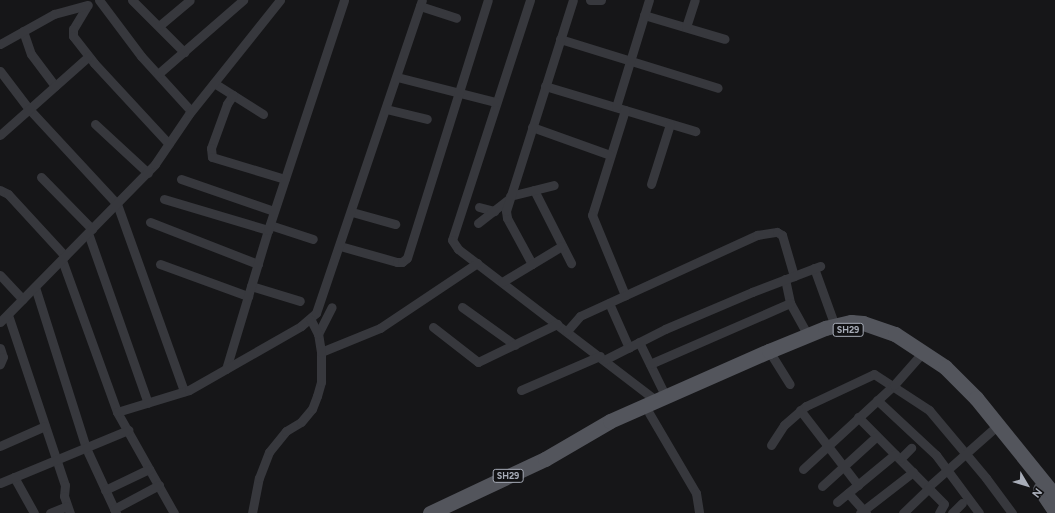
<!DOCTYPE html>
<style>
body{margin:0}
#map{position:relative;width:1055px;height:513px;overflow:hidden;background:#161618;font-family:Figtree,sans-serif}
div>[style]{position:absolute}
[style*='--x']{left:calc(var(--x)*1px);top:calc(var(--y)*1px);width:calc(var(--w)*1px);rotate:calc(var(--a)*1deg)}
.minor>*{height:9px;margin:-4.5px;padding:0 4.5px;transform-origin:4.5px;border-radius:4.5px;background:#37383d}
.primary>*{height:15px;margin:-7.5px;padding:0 7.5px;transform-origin:7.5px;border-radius:7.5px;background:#53555c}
span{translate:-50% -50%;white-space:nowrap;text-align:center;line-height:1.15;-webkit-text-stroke:3.5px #111113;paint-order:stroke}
.shield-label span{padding:1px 3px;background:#111113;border:1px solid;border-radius:3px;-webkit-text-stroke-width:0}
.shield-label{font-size:9px;color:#a8adb8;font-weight:700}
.north{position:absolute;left:1007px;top:465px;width:40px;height:40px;-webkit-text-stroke:3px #111113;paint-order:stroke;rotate:128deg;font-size:11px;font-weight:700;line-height:16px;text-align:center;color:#a8adb8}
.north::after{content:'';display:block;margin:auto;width:14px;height:18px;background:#a8adb8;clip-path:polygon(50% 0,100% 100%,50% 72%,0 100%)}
</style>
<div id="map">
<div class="minor">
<div style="--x:99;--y:0;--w:70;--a:53.1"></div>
<div style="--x:141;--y:56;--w:74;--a:47.7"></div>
<div style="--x:132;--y:0;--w:74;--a:45"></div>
<div style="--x:530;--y:0;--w:252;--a:108"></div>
<div style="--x:452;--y:240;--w:11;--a:56"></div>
<div style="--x:458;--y:249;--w:250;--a:37.4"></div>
<div style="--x:590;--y:0;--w:11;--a:0"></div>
<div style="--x:87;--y:6;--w:27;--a:121"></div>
<div style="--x:73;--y:29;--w:7;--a:90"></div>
<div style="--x:73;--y:36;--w:34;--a:52"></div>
<div style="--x:94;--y:63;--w:110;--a:47.2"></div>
<div style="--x:420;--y:6;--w:38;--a:18"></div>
<div style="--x:644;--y:15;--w:84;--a:16.5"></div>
<div style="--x:159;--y:26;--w:40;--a:-40"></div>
<div style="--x:686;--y:27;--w:28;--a:-72"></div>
<div style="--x:23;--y:31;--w:24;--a:71"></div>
<div style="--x:31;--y:54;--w:40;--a:53"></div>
<div style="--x:560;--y:39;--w:165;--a:17.2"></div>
<div style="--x:0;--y:44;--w:62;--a:-29.1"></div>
<div style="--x:54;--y:14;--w:35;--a:-15"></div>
<div style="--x:0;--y:71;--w:48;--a:52.7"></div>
<div style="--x:29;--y:109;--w:129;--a:47.2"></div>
<div style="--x:117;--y:204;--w:199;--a:70.3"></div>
<div style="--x:158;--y:74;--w:113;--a:-41"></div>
<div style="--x:397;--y:77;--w:102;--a:14.2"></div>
<div style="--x:214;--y:83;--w:58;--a:32.3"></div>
<div style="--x:545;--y:86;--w:157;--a:16.7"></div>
<div style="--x:233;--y:95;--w:11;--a:124"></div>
<div style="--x:227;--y:104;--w:47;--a:110"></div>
<div style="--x:211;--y:148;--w:9;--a:84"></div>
<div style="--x:212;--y:157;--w:76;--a:16.8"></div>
<div style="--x:616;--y:107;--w:112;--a:-72.9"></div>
<div style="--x:386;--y:109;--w:42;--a:13.7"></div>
<div style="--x:625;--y:110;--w:110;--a:107.4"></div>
<div style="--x:592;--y:215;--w:87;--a:67.6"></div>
<div style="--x:95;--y:124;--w:72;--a:42.8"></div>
<div style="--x:532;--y:127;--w:83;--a:19.7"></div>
<div style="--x:0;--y:135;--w:118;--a:-41.6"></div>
<div style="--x:41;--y:177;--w:73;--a:45.6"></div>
<div style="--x:181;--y:179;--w:98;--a:19"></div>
<div style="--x:651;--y:184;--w:63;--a:-72.4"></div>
<div style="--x:0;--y:190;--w:9;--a:27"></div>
<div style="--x:8;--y:194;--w:84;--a:47.4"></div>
<div style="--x:534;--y:190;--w:82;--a:63.1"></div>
<div style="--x:510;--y:196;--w:45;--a:-14"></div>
<div style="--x:164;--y:199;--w:109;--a:16.6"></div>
<div style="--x:479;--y:207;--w:16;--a:15"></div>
<div style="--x:352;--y:212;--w:45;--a:15.6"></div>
<div style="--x:150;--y:222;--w:116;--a:21.3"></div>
<div style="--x:478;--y:223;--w:39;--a:-38"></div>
<div style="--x:270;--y:225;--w:45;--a:18"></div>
<div style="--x:88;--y:233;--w:180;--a:70.6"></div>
<div style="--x:340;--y:246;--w:59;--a:15.7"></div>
<div style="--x:397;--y:262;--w:5;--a:0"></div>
<div style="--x:402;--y:262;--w:6;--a:-39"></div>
<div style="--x:407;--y:258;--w:270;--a:-72.6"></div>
<div style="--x:62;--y:260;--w:162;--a:70.1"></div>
<div style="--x:117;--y:412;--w:116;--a:60.6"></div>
<div style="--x:160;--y:264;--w:94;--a:20"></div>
<div style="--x:532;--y:264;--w:52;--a:-118.5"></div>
<div style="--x:507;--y:218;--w:7;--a:-98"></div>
<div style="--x:506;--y:211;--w:221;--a:-72.4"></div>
<div style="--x:814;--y:268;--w:62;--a:70.1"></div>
<div style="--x:0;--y:275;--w:33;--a:47"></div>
<div style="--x:785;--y:279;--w:25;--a:78"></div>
<div style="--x:790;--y:303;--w:37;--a:61"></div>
<div style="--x:502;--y:282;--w:70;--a:-31"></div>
<div style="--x:251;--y:286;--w:51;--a:17"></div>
<div style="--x:35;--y:287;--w:169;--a:72.4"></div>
<div style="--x:86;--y:448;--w:72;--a:65.2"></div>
<div style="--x:609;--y:303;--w:49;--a:66"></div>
<div style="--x:462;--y:307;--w:65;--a:35.6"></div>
<div style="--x:8;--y:315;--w:179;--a:71.5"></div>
<div style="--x:65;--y:485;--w:11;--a:95"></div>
<div style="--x:64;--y:496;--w:18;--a:71"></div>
<div style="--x:0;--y:322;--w:221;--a:-45.5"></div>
<div style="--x:155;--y:164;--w:60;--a:-55.8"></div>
<div style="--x:189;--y:114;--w:146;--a:-51.4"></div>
<div style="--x:433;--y:327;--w:57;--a:37.9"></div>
<div style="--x:478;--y:362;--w:88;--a:-25.7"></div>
<div style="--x:567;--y:331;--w:20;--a:-49"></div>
<div style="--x:580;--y:316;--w:195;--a:-24.6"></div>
<div style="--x:757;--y:235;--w:20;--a:-9"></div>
<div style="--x:777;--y:232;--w:6;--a:31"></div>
<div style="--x:782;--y:235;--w:43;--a:73.7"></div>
<div style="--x:318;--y:334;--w:30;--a:-63"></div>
<div style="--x:639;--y:342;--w:61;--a:63.9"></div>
<div style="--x:0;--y:348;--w:9;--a:72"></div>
<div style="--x:3;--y:357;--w:8;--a:113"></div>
<div style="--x:769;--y:351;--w:39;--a:58"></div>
<div style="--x:321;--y:352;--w:64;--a:-22.1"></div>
<div style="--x:380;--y:328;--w:117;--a:-33.8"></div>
<div style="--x:604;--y:360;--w:68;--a:-26.9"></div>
<div style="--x:665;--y:329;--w:95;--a:-23"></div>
<div style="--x:752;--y:292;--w:73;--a:-20.9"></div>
<div style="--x:650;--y:364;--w:153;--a:-23.5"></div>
<div style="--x:226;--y:369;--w:145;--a:-73.2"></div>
<div style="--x:268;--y:230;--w:242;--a:-71.7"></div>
<div style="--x:521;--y:390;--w:86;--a:-23.3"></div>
<div style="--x:877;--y:400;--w:81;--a:43"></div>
<div style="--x:936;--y:455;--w:72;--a:53.4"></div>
<div style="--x:800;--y:410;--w:95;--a:52.3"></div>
<div style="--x:117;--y:412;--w:75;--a:-17"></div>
<div style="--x:189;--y:390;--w:129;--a:-29.7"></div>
<div style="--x:301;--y:326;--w:20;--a:-41"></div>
<div style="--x:316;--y:313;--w:330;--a:-71.3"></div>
<div style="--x:649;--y:413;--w:93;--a:59.6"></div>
<div style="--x:696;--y:493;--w:20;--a:81"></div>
<div style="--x:858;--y:417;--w:122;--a:45.3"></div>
<div style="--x:944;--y:504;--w:10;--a:119"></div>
<div style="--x:771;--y:445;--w:24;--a:-57"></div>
<div style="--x:784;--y:425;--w:29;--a:-41"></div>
<div style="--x:806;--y:406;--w:75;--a:-25.2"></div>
<div style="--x:874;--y:374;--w:66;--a:33.2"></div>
<div style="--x:929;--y:410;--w:89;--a:50"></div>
<div style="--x:986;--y:478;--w:44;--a:53.4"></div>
<div style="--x:0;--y:446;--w:49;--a:-24"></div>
<div style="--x:900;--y:459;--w:16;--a:-45"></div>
<div style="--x:803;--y:469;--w:124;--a:-42.7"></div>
<div style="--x:894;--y:385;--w:44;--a:-48.7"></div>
<div style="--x:14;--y:477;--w:41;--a:60.9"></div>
<div style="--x:0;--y:483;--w:139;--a:-22.5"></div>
<div style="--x:822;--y:486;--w:74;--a:-42.3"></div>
<div style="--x:928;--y:487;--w:94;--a:-41.5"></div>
<div style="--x:105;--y:490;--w:49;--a:-25.5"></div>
<div style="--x:848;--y:493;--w:27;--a:48"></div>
<div style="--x:837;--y:502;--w:75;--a:-39.6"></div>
<div style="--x:114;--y:509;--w:51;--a:-28.1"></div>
<div style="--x:50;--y:513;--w:18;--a:-22"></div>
<div style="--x:252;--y:513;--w:36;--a:-79"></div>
<div style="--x:259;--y:478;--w:28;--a:-69"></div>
<div style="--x:269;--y:452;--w:27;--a:-51"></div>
<div style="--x:286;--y:431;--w:17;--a:-31"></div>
<div style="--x:301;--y:422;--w:17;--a:-50"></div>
<div style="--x:312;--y:409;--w:14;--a:-69"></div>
<div style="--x:317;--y:396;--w:15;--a:-74"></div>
<div style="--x:321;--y:382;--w:30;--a:-90"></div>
<div style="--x:321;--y:352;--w:18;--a:-99"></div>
<div style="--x:318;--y:334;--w:16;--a:-117"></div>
<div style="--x:860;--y:513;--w:67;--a:-37.7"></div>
<div style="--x:903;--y:513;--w:36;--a:-44"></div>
<div style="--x:952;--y:513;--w:14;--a:-45"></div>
</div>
<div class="primary">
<div style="--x:1040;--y:489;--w:27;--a:56"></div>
<div style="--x:430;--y:513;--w:127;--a:-25.2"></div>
<div style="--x:545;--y:459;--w:75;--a:-30.3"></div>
<div style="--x:610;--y:421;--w:174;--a:-23.8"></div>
<div style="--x:769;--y:351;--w:61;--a:-22.3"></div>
<div style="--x:825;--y:328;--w:27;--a:-13"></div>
<div style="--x:851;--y:322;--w:12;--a:5"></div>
<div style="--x:863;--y:323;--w:34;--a:19"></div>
<div style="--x:895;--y:334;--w:60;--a:33.4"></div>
<div style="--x:945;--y:367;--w:44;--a:45"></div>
<div style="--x:976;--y:398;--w:126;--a:51.1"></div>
</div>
<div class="shield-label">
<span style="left:848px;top:330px">SH29</span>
<span style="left:508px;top:476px">SH29</span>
</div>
<div class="north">N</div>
</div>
